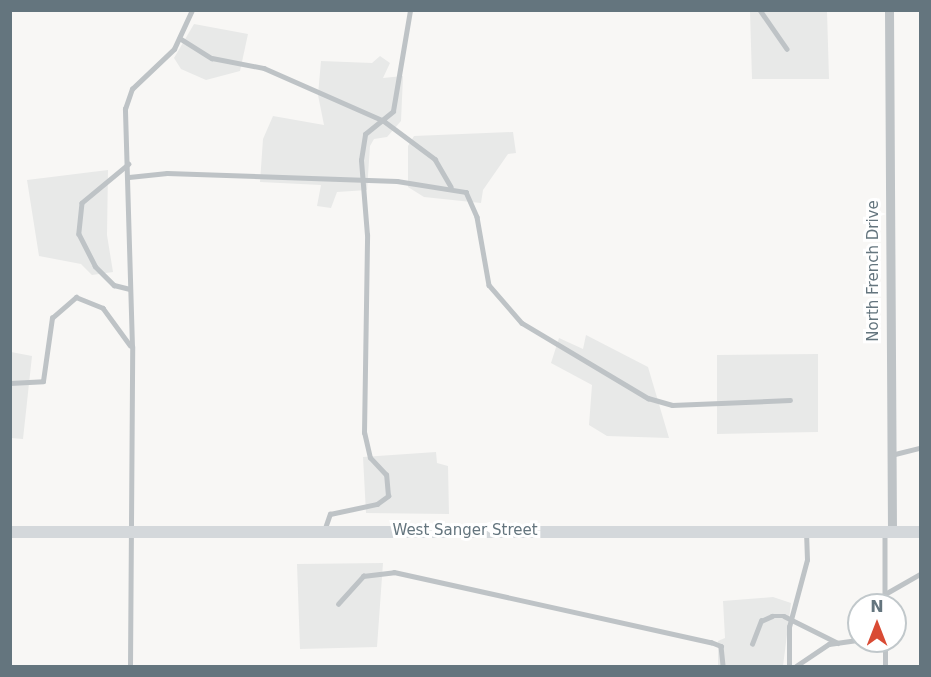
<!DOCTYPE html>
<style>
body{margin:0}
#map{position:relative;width:931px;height:677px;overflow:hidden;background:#f8f7f5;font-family:"DejaVu Sans",sans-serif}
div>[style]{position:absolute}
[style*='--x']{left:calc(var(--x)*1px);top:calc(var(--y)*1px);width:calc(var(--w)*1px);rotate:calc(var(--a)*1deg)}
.built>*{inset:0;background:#e8e9e8}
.lane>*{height:4.5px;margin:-2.25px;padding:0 2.25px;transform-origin:2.25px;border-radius:2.25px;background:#bec3c6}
.street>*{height:9px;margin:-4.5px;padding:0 4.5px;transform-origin:4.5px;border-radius:4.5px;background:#bec3c6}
.secondary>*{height:12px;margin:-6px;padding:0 6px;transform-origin:6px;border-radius:6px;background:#d4d8db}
span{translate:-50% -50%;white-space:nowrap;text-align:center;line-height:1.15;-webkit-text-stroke:6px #fff;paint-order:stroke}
.street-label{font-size:15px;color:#64757e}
.frame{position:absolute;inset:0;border:12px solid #64757e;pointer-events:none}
.north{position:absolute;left:847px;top:593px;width:60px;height:60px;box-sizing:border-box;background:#fff;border:2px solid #c1c8cb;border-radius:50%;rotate:0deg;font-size:16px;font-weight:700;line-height:24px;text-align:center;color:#64757e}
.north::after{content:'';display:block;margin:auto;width:21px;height:27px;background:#d94b34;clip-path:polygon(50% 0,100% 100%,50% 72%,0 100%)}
</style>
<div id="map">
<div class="built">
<div style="clip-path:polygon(750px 11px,827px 11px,829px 79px,752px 79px)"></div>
<div style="clip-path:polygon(194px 24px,248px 34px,240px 71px,206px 80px,181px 69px,174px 58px)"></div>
<div style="clip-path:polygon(380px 56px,390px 63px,383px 78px,403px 76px,401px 121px,387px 137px,374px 139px,370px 146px,367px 190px,337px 192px,331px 208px,317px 206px,321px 185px,260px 182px,263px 139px,273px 116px,324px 125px,318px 95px,321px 61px,372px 63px)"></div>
<div style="clip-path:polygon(513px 132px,516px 153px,508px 154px,483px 190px,481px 203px,424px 197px,408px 187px,408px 146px,414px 136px)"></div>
<div style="clip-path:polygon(108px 170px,107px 235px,113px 272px,92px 275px,81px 264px,39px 256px,27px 180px)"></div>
<div style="clip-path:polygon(586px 335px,648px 367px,669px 438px,607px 436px,589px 425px,592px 385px,551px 363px,559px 338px,583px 349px)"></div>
<div style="clip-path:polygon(11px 352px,32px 356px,23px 439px,11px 438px)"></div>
<div style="clip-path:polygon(818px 354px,818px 432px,717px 434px,717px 355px)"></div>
<div style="clip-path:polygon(436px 452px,437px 463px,448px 466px,449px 514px,366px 513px,363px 457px)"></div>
<div style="clip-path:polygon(383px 563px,377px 647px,300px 649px,297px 564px)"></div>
<div style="clip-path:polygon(773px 597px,791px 603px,783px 666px,718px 666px,718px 641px,725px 638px,723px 601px)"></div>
</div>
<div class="lane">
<div style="--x:760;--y:10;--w:47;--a:55.3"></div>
<div style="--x:181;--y:39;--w:36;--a:32"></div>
<div style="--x:212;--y:58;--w:53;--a:10.9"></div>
<div style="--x:264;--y:68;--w:131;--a:23.8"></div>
<div style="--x:384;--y:121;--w:64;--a:36.7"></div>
<div style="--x:435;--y:159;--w:32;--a:60"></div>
<div style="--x:129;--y:164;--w:61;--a:140.3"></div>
<div style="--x:82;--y:203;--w:31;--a:96"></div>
<div style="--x:79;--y:234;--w:36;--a:63"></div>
<div style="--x:95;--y:266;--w:27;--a:45"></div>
<div style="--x:114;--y:285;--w:16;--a:14"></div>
<div style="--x:129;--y:177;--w:38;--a:-6"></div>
<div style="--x:167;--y:173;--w:230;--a:2"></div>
<div style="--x:397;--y:181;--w:70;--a:9.1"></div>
<div style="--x:466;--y:192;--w:27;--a:66"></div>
<div style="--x:477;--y:217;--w:69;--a:80"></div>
<div style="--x:489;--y:285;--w:50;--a:49"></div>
<div style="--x:522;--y:323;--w:147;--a:30.8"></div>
<div style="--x:648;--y:398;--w:25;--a:16"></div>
<div style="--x:672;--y:405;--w:118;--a:-2.4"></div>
<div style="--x:10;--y:383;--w:33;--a:-3"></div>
<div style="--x:43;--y:381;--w:64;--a:-81.9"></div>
<div style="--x:52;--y:318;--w:32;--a:-41"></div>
<div style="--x:76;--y:297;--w:29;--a:22"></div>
<div style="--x:103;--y:308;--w:46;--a:53.9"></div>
<div style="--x:891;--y:455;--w:30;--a:-14"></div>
<div style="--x:324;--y:531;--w:18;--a:-71"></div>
<div style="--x:330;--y:514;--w:48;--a:-12"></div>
<div style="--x:377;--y:504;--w:14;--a:-36"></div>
<div style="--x:388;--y:496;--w:21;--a:-95"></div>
<div style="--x:386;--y:475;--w:23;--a:-133"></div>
<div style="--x:370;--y:458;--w:26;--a:-103"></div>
<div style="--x:364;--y:433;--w:198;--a:-89.1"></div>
<div style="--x:367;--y:235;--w:75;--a:-94.6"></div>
<div style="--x:361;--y:160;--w:26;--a:-81"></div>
<div style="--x:365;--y:134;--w:36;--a:-39"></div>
<div style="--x:393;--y:111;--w:102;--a:-80.4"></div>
<div style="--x:885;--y:533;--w:72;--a:90"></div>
<div style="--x:885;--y:594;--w:40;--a:-29.7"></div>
<div style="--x:338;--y:604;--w:38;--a:-48"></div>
<div style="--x:363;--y:576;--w:31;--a:-7"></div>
<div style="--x:394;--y:572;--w:325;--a:12.5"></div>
<div style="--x:711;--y:642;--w:11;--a:22"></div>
<div style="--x:721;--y:646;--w:20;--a:84"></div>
<div style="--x:752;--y:644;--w:25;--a:-69"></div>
<div style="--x:761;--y:621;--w:12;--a:-24"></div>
<div style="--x:772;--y:616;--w:12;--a:0"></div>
<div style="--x:784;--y:616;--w:60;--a:26.6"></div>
<div style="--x:130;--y:666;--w:319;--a:-89.6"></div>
<div style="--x:132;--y:347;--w:238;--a:-91.7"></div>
<div style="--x:125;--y:109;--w:21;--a:-71"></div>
<div style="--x:132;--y:89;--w:58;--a:-43.6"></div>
<div style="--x:174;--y:49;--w:43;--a:-65.2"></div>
<div style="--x:789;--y:666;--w:39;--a:-90"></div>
<div style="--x:789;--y:627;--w:69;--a:-75"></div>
<div style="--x:807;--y:560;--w:25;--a:-92"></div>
<div style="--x:796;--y:666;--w:40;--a:-34"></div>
<div style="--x:829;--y:644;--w:30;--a:-8"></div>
<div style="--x:885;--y:666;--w:25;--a:-90"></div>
</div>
<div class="street">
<div style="--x:889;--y:10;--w:522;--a:89.67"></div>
</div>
<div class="secondary">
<div style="--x:10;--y:532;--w:910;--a:0"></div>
</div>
<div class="street-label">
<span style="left:874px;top:271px;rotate:-90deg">North French Drive</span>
<span style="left:465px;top:531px">West Sanger Street</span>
</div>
<div class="frame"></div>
<div class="north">N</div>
</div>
